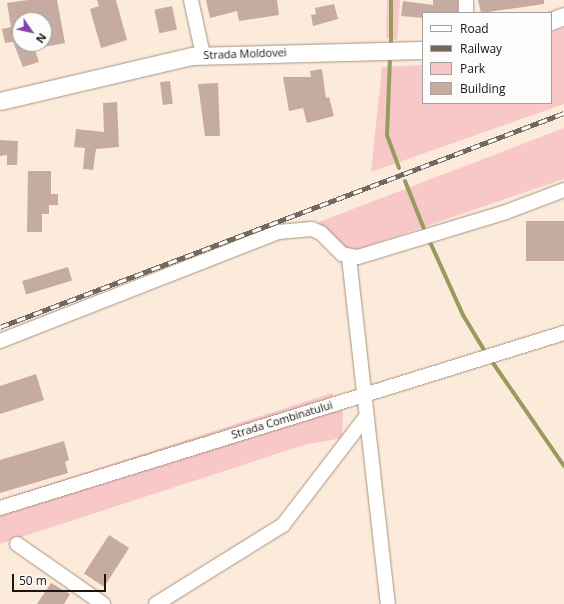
<!DOCTYPE html>
<html>
<head>
<meta charset="utf-8">
<style>
  body { margin:0 }
  #map { position:relative; width:564px; height:604px; overflow:hidden; background:#fcebdb; font-family:"Open Sans",sans-serif }
  div>[style] { position:absolute }
  .green>* { inset:0; background:#f8c8c8 }
  .stream>* { height:4px; margin:-2px; padding:0 2px; transform-origin:2px; border-radius:2px; background:#979b5b }
  .building>* { inset:0; background:#c6aba0; transform-origin:0 0 }
  .roads { filter:drop-shadow(0 0 1px #a79381) drop-shadow(0 0 1px #a79381) }
  .minor>* { height:14px; margin:-7px; padding:0 7px; transform-origin:7px; border-radius:7px; background:#fff }
  .major>* { height:17px; margin:-8.5px; padding:0 8.5px; transform-origin:8.5px; border-radius:8.5px; background:#fff }
  .rail>* { height:4.5px; margin-top:-2.25px; transform-origin:0; background:repeating-linear-gradient(90deg,#fcfcfc 0 9px,#73685e 0 18px); box-sizing:border-box; border-block:1px solid #73685e }
  span { translate:-50% -50%; white-space:nowrap; text-align:center; line-height:1.15; -webkit-text-stroke:4px #fcfcfc; paint-order:stroke }
  .street-label { font-size:11px; color:#1d150f }
  .legend { position:absolute; left:422px; top:12px; width:130px; height:92px; box-sizing:border-box; background:#fcfcfc; border:1px solid #a3a09d; margin:0; padding:5px 7px; list-style:none; font-size:12px; color:#1d150f }
  .legend li { display:flex; align-items:center; gap:8px; height:20px }
  .legend b { width:20px; border:1px solid #a3a09d }
  .north { position:absolute; left:12px; top:12px; width:40px; height:40px; box-sizing:border-box; background:#fcfcfc; border:1px solid #a3a09d; border-radius:50%; rotate:124deg; font-size:11px; font-weight:700; line-height:16px; text-align:center; color:#1d150f }
  .north::after { content:''; display:block; margin:auto; width:14px; height:18px; background:#8440b4; clip-path:polygon(50% 0,100% 100%,50% 72%,0 100%) }
  .scale { position:absolute; left:12px; top:574px; width:94px; height:18px; box-sizing:border-box; border:2px solid #1d150f; border-top:0; padding-left:5px; font-size:12px; line-height:14px; white-space:nowrap; color:#1d150f; -webkit-text-stroke:3px #fcfcfc; paint-order:stroke }
</style>
</head>
<body>
<div id="map">
  <div class="green">
    <div style="clip-path:polygon(387px 0,400px 0,397px 40px,386px 38px)"></div>
    <div style="clip-path:polygon(564px 28px,564px 104px,371px 172px,382px 67px,423px 65px,423px 103px,551px 103px,551px 32px)"></div>
    <div style="clip-path:polygon(564px 128px,564px 179px,335px 257px,319px 222px)"></div>
    <div style="clip-path:polygon(332px 393px,343px 413px,342px 438px,304px 445px,0 544px,0 500px)"></div>
  </div>
  <div class="stream">
    <div style="left:391px;top:46px;width:46px;rotate:-90deg"></div>
    <div style="left:390px;top:58px;width:77px;rotate:92.2deg"></div>
    <div style="left:387px;top:135px;width:35px;rotate:70deg"></div>
    <div style="left:405px;top:181px;width:52px;rotate:68.4deg"></div>
    <div style="left:430px;top:242px;width:80px;rotate:65.7deg"></div>
    <div style="left:463px;top:315px;width:41px;rotate:59deg"></div>
    <div style="left:493px;top:363px;width:125px;rotate:55.4deg"></div>
  </div>
  <div class="building">
    <div style="clip-path:polygon(28px 0,57px 0,65px 43px,44px 47px,44px 20px,20px 20px,20px 44px,33px 44px,39px 62px,23px 67px,13px 42px,5px 43px,2px 29px,11px 27px,7px 3px)"></div>
    <div style="clip-path:polygon(97px 0,116px 0,127px 40px,101px 48px,90px 9px,99px 6px)"></div>
    <div style="clip-path:polygon(206px 0,277px 0,279px 15px,239px 21px,237px 11px,210px 18px)"></div>
    <div style="clip-path:polygon(433px 0,458px 0,458px 13px,423px 13px,423px 18px,401px 16px,403px 1px,433px 5px)"></div>
    <div style="clip-path:polygon(478px 0,544px 0,544px 4px,481px 13px)"></div>
    <div style="clip-path:polygon(334px 4px,338px 19px,313px 26px,311px 15px,316px 14px,315px 8px)"></div>
    <div style="left:172px;top:6px;width:24px;height:18px;rotate:78deg"></div>
    <div style="clip-path:polygon(322px 69px,326px 98px,329px 97px,334px 116px,307px 123px,303px 108px,289px 111px,283px 77px,311px 77px,310px 71px)"></div>
    <div style="left:170px;top:81px;width:23px;height:10px;rotate:83deg"></div>
    <div style="clip-path:polygon(218px 83px,220px 136px,205px 136px,198px 84px)"></div>
    <div style="clip-path:polygon(117px 102px,119px 147px,96px 149px,93px 170px,83px 169px,85px 148px,74px 147px,76px 129px,104px 132px,103px 103px)"></div>
    <div style="clip-path:polygon(0 140px,18px 141px,17px 165px,7px 165px,7px 155px,0 156px)"></div>
    <div style="clip-path:polygon(28px 171px,51px 171px,51px 194px,58px 194px,58px 205px,49px 205px,49px 214px,42px 214px,42px 232px,27px 232px)"></div>
    <div style="left:526px;top:221px;width:38px;height:40px"></div>
    <div style="left:68px;top:267px;width:14px;height:48px;rotate:73deg"></div>
    <div style="clip-path:polygon(36px 374px,44px 400px,0 414px,0 386px)"></div>
    <div style="clip-path:polygon(64px 441px,69px 460px,65px 462px,68px 473px,0 493px,0 460px)"></div>
    <div style="left:109px;top:535px;width:24px;height:46px;rotate:33deg"></div>
    <div style="clip-path:polygon(51px 583px,70px 594px,64px 604px,37px 604px)"></div>
  </div>
  <div class="roads">
    <div class="minor">
      <div style="left:191px;top:0;width:56px;rotate:77.7deg"></div>
      <div style="left:466px;top:0;width:13px;rotate:90deg"></div>
      <div style="left:349px;top:258px;width:348px;rotate:83.6deg"></div>
      <div style="left:0;top:341px;width:299px;rotate:-21.4deg"></div>
      <div style="left:278px;top:232px;width:34px;rotate:-5deg"></div>
      <div style="left:312px;top:229px;width:10px;rotate:24deg"></div>
      <div style="left:321px;top:233px;width:30px;rotate:45deg"></div>
      <div style="left:342px;top:254px;width:16px;rotate:11deg"></div>
      <div style="left:358px;top:257px;width:155px;rotate:-16.9deg"></div>
      <div style="left:506px;top:212px;width:62px;rotate:-20.8deg"></div>
      <div style="left:0;top:508px;width:591px;rotate:-17.24deg"></div>
      <div style="left:17px;top:544px;width:105px;rotate:34.9deg"></div>
      <div style="left:156px;top:604px;width:150px;rotate:-31.9deg"></div>
      <div style="left:283px;top:525px;width:135px;rotate:-52.5deg"></div>
    </div>
    <div class="major">
      <div style="left:551px;top:21px;width:14px;rotate:-21deg"></div>
      <div style="left:0;top:101px;width:197px;rotate:-13.2deg"></div>
      <div style="left:192px;top:56px;width:231px;rotate:-1.5deg"></div>
    </div>
  </div>
  <div class="rail">
    <div style="left:0;top:327px;width:603px;rotate:-20.78deg"></div>
  </div>
  <div class="street-label">
    <span style="left:245px;top:54px;rotate:-2deg">Strada Moldovei</span>
    <span style="left:282px;top:420px;rotate:-17deg">Strada Combinatului</span>
  </div>
  <ul class="legend">
  <li><b style="height:5px;background:#fff"></b>Road</li>
  <li><b style="height:5px;background:#73685e"></b>Railway</li>
  <li><b style="height:11px;background:#f8c8c8"></b>Park</li>
  <li><b style="height:11px;background:#c6aba0"></b>Building</li>
  </ul>
  <div class="north">N</div>
  <div class="scale">50 m</div>
</div>
</body>
</html>
